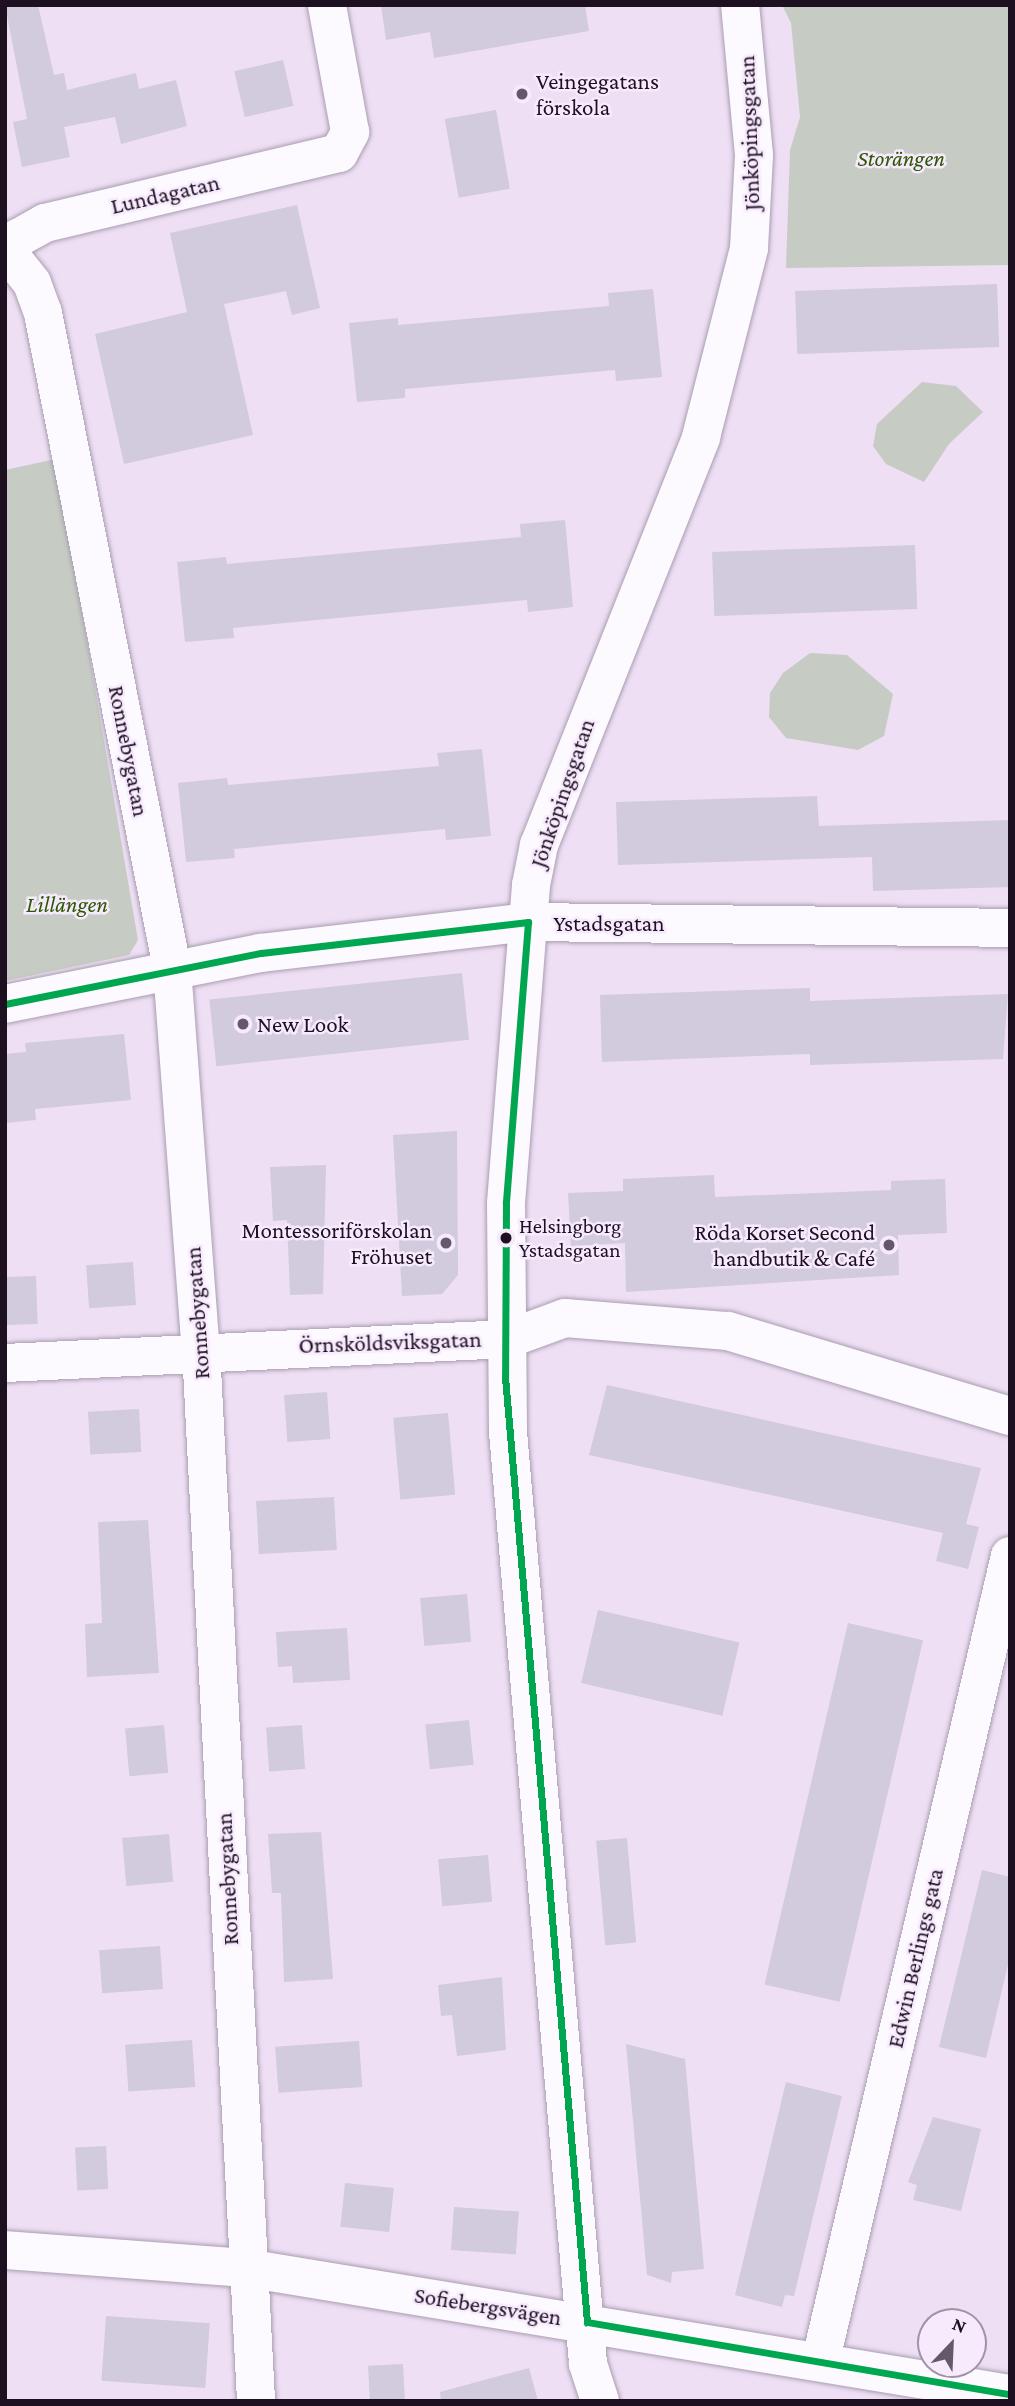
<!DOCTYPE html>
<html>
<head>
<meta charset="utf-8">
<style>
  body { margin:0 }
  #map { position:relative; width:1015px; height:2406px; overflow:hidden; background:#eedff5; font-family:"Crimson Pro",serif }
  div>[style] { position:absolute }
  .green>* { inset:0; background:#c6ccc3 }
  .building>* { inset:0; background:#d2cadd; transform-origin:0 0 }
  .roads { filter:drop-shadow(0 0 2px #aa9eb0) drop-shadow(0 0 2px #aa9eb0) }
  .minor>* { height:38px; margin:-19px; padding:0 19px; transform-origin:19px; border-radius:19px; background:#fcfafe }
  .bus-1>* { height:7px; margin:-3.5px; padding:0 3.5px; transform-origin:3.5px; border-radius:3.5px; background:#00a650 }
  .dots>* { width:19px; height:19px; translate:-50% -50%; box-sizing:border-box; border:4px solid #f7eafd; border-radius:50% }
  span { translate:-50% -50%; white-space:nowrap; text-align:center; line-height:1.15; -webkit-text-stroke:5px #f7eafd; paint-order:stroke }
  .bus-label { font-size:21px; color:#1c1021 }
  .left { translate:0 -50%; text-align:left }
  .poi-label { font-size:23px; color:#1c1021 }
  .right { translate:-100% -50%; text-align:right }
  .street-label { font-size:23px; color:#1c1021 }
  .park-label { font-size:23px; color:#2c5803; font-style:italic }
  .frame { position:absolute; inset:0; border:7px solid #1c1021; pointer-events:none }
  .north { position:absolute; left:917px; top:2308px; width:70px; height:70px; box-sizing:border-box; background:#f7eafd; border:2px solid #9f93a5; border-radius:50%; rotate:23deg; font-size:19px; font-weight:700; line-height:28px; text-align:center; color:#1c1021 }
  .north::after { content:''; display:block; margin:auto; width:24px; height:32px; background:#66586b; clip-path:polygon(50% 0,100% 100%,50% 72%,0 100%) }
</style>
</head>
<body>
<div id="map">
  <div class="green">
    <div style="clip-path:polygon(782px 5px,1010px 5px,1010px 265px,786px 268px,790px 150px,800px 117px,791px 23px)"></div>
    <div style="clip-path:polygon(922px 382px,956px 386px,983px 412px,949px 444px,924px 482px,886px 464px,873px 446px,877px 424px)"></div>
    <div style="clip-path:polygon(56px 459px,138px 940px,129px 955px,5px 981px,5px 470px)"></div>
    <div style="clip-path:polygon(810px 653px,847px 655px,893px 694px,884px 736px,858px 750px,786px 738px,769px 717px,770px 693px,783px 673px)"></div>
  </div>
  <div class="building">
    <div style="clip-path:polygon(5px 5px,38px 5px,54px 75px,64px 73px,67px 90px,136px 73px,139px 89px,176px 80px,187px 126px,121px 144px,115px 117px,64px 127px,70px 157px,22px 167px,13px 122px,27px 119px)"></div>
    <div style="clip-path:polygon(381px 5px,585px 5px,589px 31px,434px 58px,430px 32px,386px 40px)"></div>
    <div style="left:283px;top:60px;width:47px;height:50px;rotate:77deg"></div>
    <div style="left:496px;top:110px;width:80px;height:52px;rotate:80deg"></div>
    <div style="clip-path:polygon(297px 205px,320px 308px,292px 315px,286px 291px,224px 304px,253px 435px,124px 464px,95px 334px,187px 312px,170px 233px)"></div>
    <div style="left:997px;top:284px;width:63px;height:202px;rotate:88deg"></div>
    <div style="clip-path:polygon(653px 289px,662px 377px,616px 381px,615px 370px,405px 389px,405px 398px,357px 402px,349px 323px,398px 318px,398px 325px,609px 306px,608px 293px)"></div>
    <div style="clip-path:polygon(565px 520px,573px 607px,528px 612px,527px 600px,233px 628px,234px 638px,185px 642px,177px 562px,226px 557px,227px 564px,521px 537px,520px 524px)"></div>
    <div style="left:915px;top:545px;width:64px;height:203px;rotate:88deg"></div>
    <div style="clip-path:polygon(482px 749px,491px 836px,446px 840px,445px 829px,234px 849px,235px 858px,186px 862px,178px 783px,227px 778px,228px 785px,439px 766px,437px 753px)"></div>
    <div style="clip-path:polygon(817px 796px,819px 826px,1010px 820px,1010px 887px,873px 891px,872px 857px,618px 865px,616px 802px)"></div>
    <div style="left:462px;top:973px;width:67px;height:254px;rotate:84deg"></div>
    <div style="clip-path:polygon(810px 988px,810px 1001px,1008px 994px,1003px 1059px,810px 1065px,810px 1054px,602px 1062px,600px 995px)"></div>
    <div style="clip-path:polygon(124px 1034px,131px 1100px,35px 1109px,36px 1120px,5px 1123px,5px 1054px,26px 1052px,25px 1043px)"></div>
    <div style="clip-path:polygon(457px 1131px,458px 1275px,442px 1294px,402px 1296px,393px 1135px)"></div>
    <div style="clip-path:polygon(326px 1165px,323px 1294px,290px 1295px,287px 1220px,273px 1221px,270px 1167px)"></div>
    <div style="clip-path:polygon(714px 1175px,715px 1197px,891px 1190px,891px 1181px,945px 1179px,947px 1233px,898px 1235px,899px 1275px,626px 1292px,625px 1243px,571px 1246px,568px 1193px,623px 1191px,623px 1179px)"></div>
    <div style="left:133px;top:1262px;width:43px;height:47px;rotate:86deg"></div>
    <div style="left:36px;top:1276px;width:48px;height:31px;rotate:88deg"></div>
    <div style="clip-path:polygon(607px 1385px,981px 1468px,966px 1524px,979px 1527px,968px 1569px,936px 1561px,943px 1533px,589px 1455px)"></div>
    <div style="left:327px;top:1392px;width:47px;height:43px;rotate:86deg"></div>
    <div style="left:139px;top:1409px;width:43px;height:51px;rotate:87deg"></div>
    <div style="left:448px;top:1413px;width:82px;height:55px;rotate:85deg"></div>
    <div style="left:334px;top:1497px;width:53px;height:78px;rotate:87deg"></div>
    <div style="clip-path:polygon(148px 1520px,159px 1673px,87px 1677px,85px 1624px,102px 1623px,98px 1522px)"></div>
    <div style="left:467px;top:1594px;width:48px;height:47px;rotate:85deg"></div>
    <div style="left:598px;top:1610px;width:145px;height:75px;rotate:13deg"></div>
    <div style="left:848px;top:1623px;width:77px;height:371px;rotate:13deg"></div>
    <div style="clip-path:polygon(347px 1628px,350px 1680px,293px 1683px,292px 1666px,278px 1667px,276px 1632px)"></div>
    <div style="left:469px;top:1720px;width:45px;height:44px;rotate:84deg"></div>
    <div style="left:164px;top:1725px;width:48px;height:39px;rotate:85deg"></div>
    <div style="left:302px;top:1725px;width:44px;height:36px;rotate:86deg"></div>
    <div style="clip-path:polygon(321px 1832px,333px 1979px,284px 1982px,281px 1893px,272px 1893px,268px 1834px)"></div>
    <div style="left:169px;top:1834px;width:48px;height:47px;rotate:85deg"></div>
    <div style="left:627px;top:1838px;width:105px;height:31px;rotate:85deg"></div>
    <div style="left:488px;top:1855px;width:47px;height:50px;rotate:85deg"></div>
    <div style="clip-path:polygon(982px 1870px,1010px 1877px,1010px 1956px,986px 2058px,939px 2047px)"></div>
    <div style="left:160px;top:1946px;width:43px;height:61px;rotate:86deg"></div>
    <div style="clip-path:polygon(502px 1977px,506px 2050px,457px 2056px,452px 2015px,441px 2016px,438px 1985px)"></div>
    <div style="left:192px;top:2040px;width:47px;height:67px;rotate:86deg"></div>
    <div style="left:359px;top:2041px;width:46px;height:84px;rotate:86deg"></div>
    <div style="clip-path:polygon(626px 2044px,685px 2059px,704px 2269px,672px 2272px,671px 2283px,647px 2275px)"></div>
    <div style="clip-path:polygon(786px 2082px,842px 2096px,794px 2296px,785px 2295px,782px 2307px,735px 2295px)"></div>
    <div style="clip-path:polygon(933px 2117px,981px 2129px,961px 2211px,913px 2200px,917px 2185px,908px 2182px)"></div>
    <div style="left:106px;top:2146px;width:43px;height:31px;rotate:87deg"></div>
    <div style="left:345px;top:2183px;width:49px;height:44px;rotate:6deg"></div>
    <div style="left:454px;top:2207px;width:65px;height:43px;rotate:4deg"></div>
    <div style="left:106px;top:2316px;width:104px;height:65px;rotate:4deg"></div>
    <div style="left:403px;top:2364px;width:37px;height:35px;rotate:87deg"></div>
    <div style="clip-path:polygon(529px 2368px,538px 2401px,441px 2401px,440px 2392px)"></div>
  </div>
  <div class="roads">
    <div class="minor">
      <div style="left:5px;top:249px;width:43px;rotate:51.5deg"></div>
      <div style="left:32px;top:283px;width:32px;rotate:70deg"></div>
      <div style="left:43px;top:313px;width:668px;rotate:78.86deg"></div>
      <div style="left:172px;top:968px;width:383px;rotate:85.7deg"></div>
      <div style="left:201px;top:1350px;width:1052px;rotate:87deg"></div>
      <div style="left:5px;top:258px;width:24px;rotate:-57deg"></div>
      <div style="left:18px;top:238px;width:31px;rotate:-29deg"></div>
      <div style="left:45px;top:223px;width:302px;rotate:-13.4deg"></div>
      <div style="left:339px;top:153px;width:24px;rotate:-62deg"></div>
      <div style="left:350px;top:132px;width:129px;rotate:-100.3deg"></div>
      <div style="left:5px;top:1004px;width:261px;rotate:-11.3deg"></div>
      <div style="left:261px;top:953px;width:269px;rotate:-6.6deg"></div>
      <div style="left:528px;top:922px;width:482px;rotate:0.7deg"></div>
      <div style="left:5px;top:1363px;width:504px;rotate:-2.73deg"></div>
      <div style="left:508px;top:1339px;width:61px;rotate:-20.2deg"></div>
      <div style="left:565px;top:1318px;width:164px;rotate:4.6deg"></div>
      <div style="left:728px;top:1331px;width:295px;rotate:16.8deg"></div>
      <div style="left:5px;top:2250px;width:242px;rotate:4.3deg"></div>
      <div style="left:246px;top:2268px;width:774px;rotate:9.37deg"></div>
      <div style="left:821px;top:2359px;width:825px;rotate:-76.76deg"></div>
      <div style="left:600px;top:2401px;width:40px;rotate:-108deg"></div>
      <div style="left:588px;top:2363px;width:935px;rotate:-94.91deg"></div>
      <div style="left:508px;top:1431px;width:228px;rotate:-90.5deg"></div>
      <div style="left:506px;top:1203px;width:319px;rotate:-85.5deg"></div>
      <div style="left:531px;top:885px;width:41px;rotate:-78.7deg"></div>
      <div style="left:539px;top:845px;width:439px;rotate:-68.3deg"></div>
      <div style="left:701px;top:437px;width:195px;rotate:-75.7deg"></div>
      <div style="left:749px;top:248px;width:93px;rotate:-86.9deg"></div>
      <div style="left:754px;top:155px;width:151px;rotate:-95.3deg"></div>
    </div>
  </div>
  <div class="bus-1">
    <div style="left:528px;top:922px;width:282px;rotate:94.5deg"></div>
    <div style="left:506px;top:1203px;width:174px;rotate:90.3deg"></div>
    <div style="left:505px;top:1377px;width:949px;rotate:85.04deg"></div>
    <div style="left:5px;top:1004px;width:261px;rotate:-11.3deg"></div>
    <div style="left:261px;top:953px;width:269px;rotate:-6.6deg"></div>
    <div style="left:587px;top:2322px;width:429px;rotate:9.7deg"></div>
  </div>
  <div class="dots">
    <div style="left:522px;top:94px;background:#66586b"></div>
    <div style="left:243px;top:1024px;background:#66586b"></div>
    <div style="left:506px;top:1238px;background:#1c1021"></div>
    <div style="left:446px;top:1243px;background:#66586b"></div>
    <div style="left:889px;top:1245px;background:#66586b"></div>
  </div>
  <div class="bus-label">
    <span class="left" style="left:519px;top:1238px">Helsingborg<br>Ystadsgatan</span>
  </div>
  <div class="poi-label">
    <span class="left" style="left:536px;top:94px">Veingegatans<br>förskola</span>
    <span class="left" style="left:257px;top:1024px">New Look</span>
    <span class="right" style="left:432px;top:1243px">Montessoriförskolan<br>Fröhuset</span>
    <span class="right" style="left:875px;top:1245px">Röda Korset Second<br>handbutik &amp; Café</span>
  </div>
  <div class="street-label">
    <span style="left:749px;top:133px;rotate:-92deg">Jönköpingsgatan</span>
    <span style="left:165px;top:194px;rotate:-13deg">Lundagatan</span>
    <span style="left:129px;top:751px;rotate:79deg">Ronnebygatan</span>
    <span style="left:562px;top:793px;rotate:-71deg">Jönköpingsgatan</span>
    <span style="left:609px;top:923px">Ystadsgatan</span>
    <span style="left:197px;top:1313px;rotate:-94deg">Ronnebygatan</span>
    <span style="left:390px;top:1342px;rotate:-2deg">Örnsköldsviksgatan</span>
    <span style="left:227px;top:1879px;rotate:-93deg">Ronnebygatan</span>
    <span style="left:915px;top:1958px;rotate:-77deg">Edwin Berlings gata</span>
    <span style="left:488px;top:2306px;rotate:9deg">Sofiebergsvägen</span>
  </div>
  <div class="park-label">
    <span style="left:901px;top:158px">Storängen</span>
    <span style="left:67px;top:904px">Lillängen</span>
  </div>
  <div class="frame"></div>
  <div class="north">N</div>
</div>
</body>
</html>
